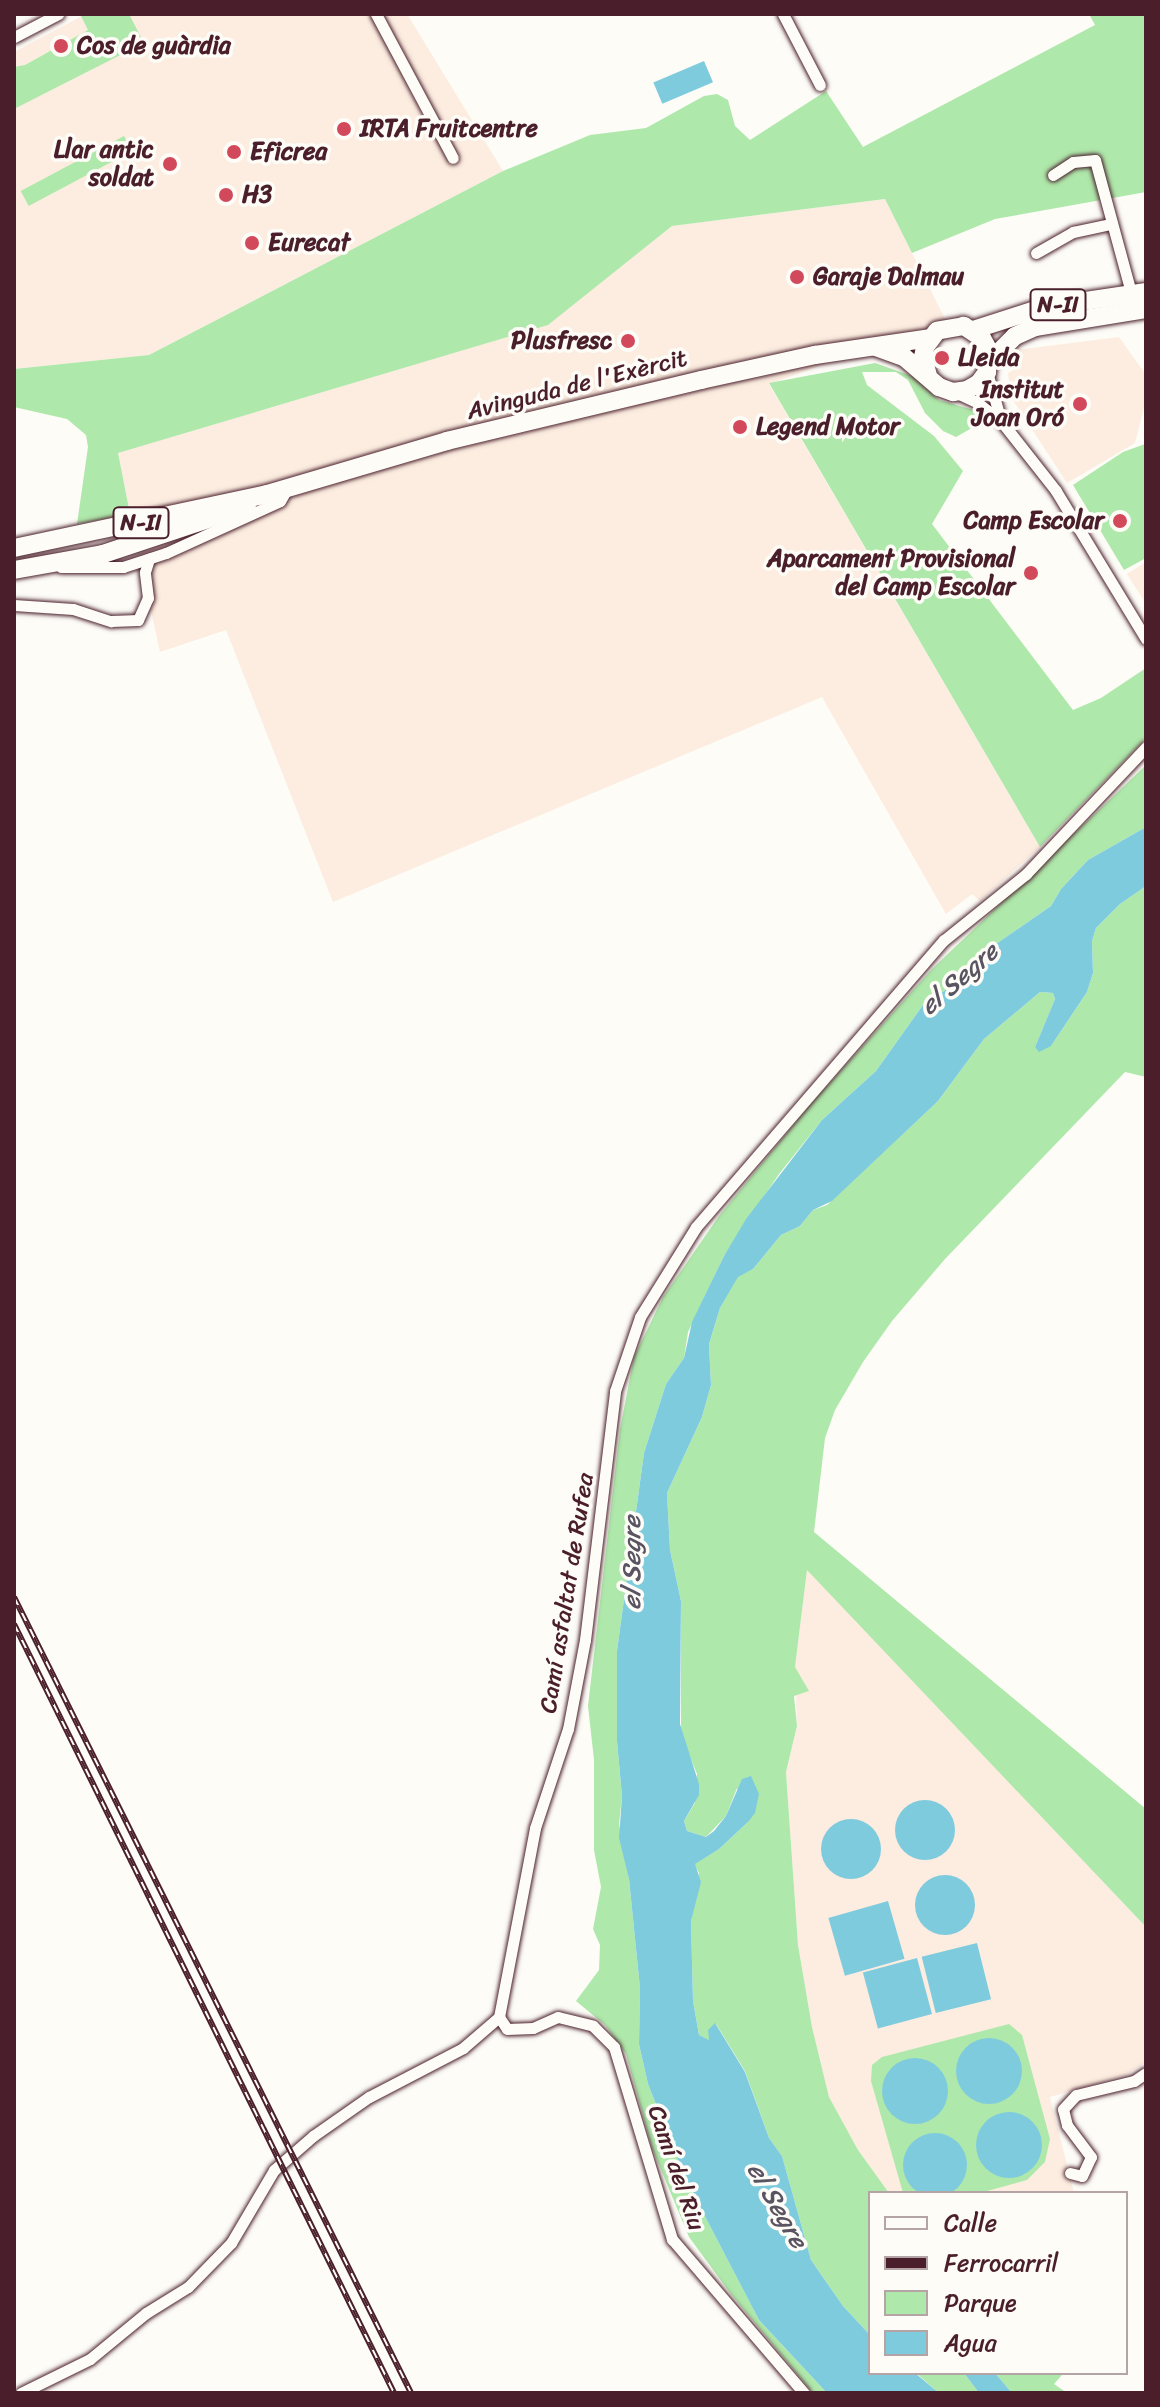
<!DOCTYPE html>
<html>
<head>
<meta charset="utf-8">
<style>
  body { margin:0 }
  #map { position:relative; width:1160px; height:2407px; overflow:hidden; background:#fdfcf7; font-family:Sriracha,sans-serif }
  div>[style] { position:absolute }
  .built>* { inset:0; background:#fcede0 }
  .green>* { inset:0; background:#afe8ab; transform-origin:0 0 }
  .water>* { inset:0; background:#7fcbde; transform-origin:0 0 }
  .round { border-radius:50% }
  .roads { filter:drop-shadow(0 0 2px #4a1f2b) drop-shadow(0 0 2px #4a1f2b) }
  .street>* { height:11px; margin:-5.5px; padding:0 5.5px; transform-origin:5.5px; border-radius:5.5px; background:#fdfcf7 }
  .primary>* { height:18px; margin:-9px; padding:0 9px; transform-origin:9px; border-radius:9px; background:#fdfcf7 }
  .rail>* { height:6px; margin-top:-3px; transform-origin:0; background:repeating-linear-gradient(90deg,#fdfcf7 0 9px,#4a1f2b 0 18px); box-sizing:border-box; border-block:2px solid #4a1f2b }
  .dots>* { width:22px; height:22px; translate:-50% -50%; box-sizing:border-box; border:4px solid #fdfcf7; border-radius:50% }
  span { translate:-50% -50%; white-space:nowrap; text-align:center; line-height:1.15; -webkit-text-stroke:7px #fdfcf7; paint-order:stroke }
  .shield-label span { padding:2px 6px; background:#fdfcf7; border:2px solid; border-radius:6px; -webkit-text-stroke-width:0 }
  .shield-label { font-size:22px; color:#4a1f2b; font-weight:700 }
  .poi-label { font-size:24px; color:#4a1f2b; font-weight:700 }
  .left { translate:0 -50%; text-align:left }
  .right { translate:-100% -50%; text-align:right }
  .street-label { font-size:24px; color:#4a1f2b }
  .water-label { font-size:26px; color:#5a5361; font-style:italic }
  .frame { position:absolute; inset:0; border:16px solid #4a1f2b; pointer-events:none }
  .legend { position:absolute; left:868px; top:2191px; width:260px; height:184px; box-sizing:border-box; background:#fdfcf7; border:2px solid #b5a4a5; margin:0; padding:10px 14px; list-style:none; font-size:24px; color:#4a1f2b }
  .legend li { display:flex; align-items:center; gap:16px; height:40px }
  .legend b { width:40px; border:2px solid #b5a4a5 }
</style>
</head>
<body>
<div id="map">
  <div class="built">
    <div style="clip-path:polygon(86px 14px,407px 14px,503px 171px,149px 355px,14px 369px,14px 52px)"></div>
    <div style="clip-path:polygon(885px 199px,946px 321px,769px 384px,1040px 847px,980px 901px,972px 894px,946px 914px,822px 697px,333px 902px,226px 630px,160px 652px,117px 453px,547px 325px,672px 226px)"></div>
    <div style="clip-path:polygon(1119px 337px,1146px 375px,1146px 399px,1135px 443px,1067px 483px,1011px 397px,1008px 373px,1017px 368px,1007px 351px)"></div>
    <div style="clip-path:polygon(1146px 562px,1146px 604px,1127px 574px)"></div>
    <div style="clip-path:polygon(807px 1569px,1146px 1927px,1146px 2062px,1126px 2075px,1050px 2097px,1074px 2193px,889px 2193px,858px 2150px,829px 2097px,812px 2027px,798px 1945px,786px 1772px,797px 1726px,795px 1667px)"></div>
  </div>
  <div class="green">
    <div style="clip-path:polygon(80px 14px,129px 14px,144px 43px,14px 109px,14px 67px,25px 65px,88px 30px)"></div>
    <div style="clip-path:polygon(1089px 14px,1146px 14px,1146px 192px,995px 219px,912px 253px,885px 199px,672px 226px,548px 325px,118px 453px,130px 514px,77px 524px,88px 447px,86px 435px,67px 419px,14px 407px,14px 369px,149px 355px,503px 171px,590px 135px,646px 128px,704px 96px,717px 94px,728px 100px,735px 126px,750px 140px,826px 91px,863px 147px,1095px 25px)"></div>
    <div style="left:124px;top:136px;width:17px;height:117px;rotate:62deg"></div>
    <div style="clip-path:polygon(875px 363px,912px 376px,939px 400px,974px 410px,979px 417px,970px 429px,956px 437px,943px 431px,925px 413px,908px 380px,896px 372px,862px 372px,867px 385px,934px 436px,963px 471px,932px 524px,1073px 710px,1101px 698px,1146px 668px,1146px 738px,1040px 847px,769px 383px)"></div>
    <div style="clip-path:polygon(1146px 438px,1146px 558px,1124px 570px,1073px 485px,1123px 452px,1145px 444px)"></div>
    <div style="clip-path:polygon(1146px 765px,1146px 827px,1088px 860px,1061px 889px,1051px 906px,996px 944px,953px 985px,923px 1005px,876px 1071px,822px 1120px,779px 1174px,724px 1256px,688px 1332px,684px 1358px,666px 1384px,644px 1453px,617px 1651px,617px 1741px,622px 1796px,619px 1824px,629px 1879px,640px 1988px,639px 2044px,648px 2084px,686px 2180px,759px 2320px,827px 2393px,813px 2393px,730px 2293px,689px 2237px,652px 2148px,626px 2054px,605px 2025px,576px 2001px,599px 1970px,600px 1945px,593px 1929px,601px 1887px,594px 1850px,594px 1760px,588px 1706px,620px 1429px,634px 1357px,663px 1297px,719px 1216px,809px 1106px,931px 970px)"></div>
    <div style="clip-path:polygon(1146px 886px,1146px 1077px,1125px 1072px,945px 1259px,892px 1321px,863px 1362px,835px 1410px,825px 1438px,814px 1532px,1146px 1809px,1146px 1927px,807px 1570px,795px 1667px,809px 1691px,794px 1696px,797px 1726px,786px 1772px,798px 1945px,812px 2027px,829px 2097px,858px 2150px,889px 2193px,870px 2193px,870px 2335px,843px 2306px,811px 2260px,782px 2156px,769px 2138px,745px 2071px,716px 2024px,710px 2041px,699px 2035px,693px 2001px,691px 1921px,699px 1873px,694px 1864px,719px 1849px,748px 1822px,737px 1788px,726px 1816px,706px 1837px,687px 1831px,684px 1821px,695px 1803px,697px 1774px,681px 1734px,681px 1601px,670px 1550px,667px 1493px,702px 1417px,711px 1385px,709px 1344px,720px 1308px,738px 1276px,753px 1269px,781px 1235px,800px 1226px,813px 1210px,827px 1205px,938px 1101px,984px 1039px,1040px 992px,1053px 993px,1055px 999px,1035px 1047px,1051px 1046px,1087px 992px,1093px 973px,1092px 941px,1096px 928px,1120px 904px)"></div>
    <div style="clip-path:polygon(1009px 2024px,1022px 2035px,1050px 2139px,1045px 2162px,1027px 2180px,980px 2193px,903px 2193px,871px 2081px,872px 2065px,882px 2057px)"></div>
    <div style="clip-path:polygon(916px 2373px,964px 2373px,979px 2393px,939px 2393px)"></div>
    <div style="clip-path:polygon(995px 2373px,1062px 2375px,1054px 2384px,1067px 2393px,1012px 2393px)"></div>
  </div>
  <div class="water">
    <div style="left:704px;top:61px;width:23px;height:55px;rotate:67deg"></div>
    <div style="clip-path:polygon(1146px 827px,1146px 886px,1120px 904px,1096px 928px,1092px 941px,1093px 973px,1087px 992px,1051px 1046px,1039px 1052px,1035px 1047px,1055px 999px,1053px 993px,1040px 992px,984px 1039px,938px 1101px,832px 1201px,813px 1210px,800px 1226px,781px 1235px,753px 1269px,738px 1277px,720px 1308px,709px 1344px,711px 1385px,702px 1417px,667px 1493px,670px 1550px,681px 1601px,680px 1724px,699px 1784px,699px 1795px,684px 1821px,687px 1831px,706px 1837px,714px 1831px,726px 1816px,742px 1779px,751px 1776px,759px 1794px,755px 1813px,748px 1822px,719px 1849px,695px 1864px,701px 1882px,691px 1921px,693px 2001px,699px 2035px,709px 2040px,708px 2030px,715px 2023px,745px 2072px,769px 2138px,782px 2156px,811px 2260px,843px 2306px,870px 2335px,870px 2373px,915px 2373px,939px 2393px,827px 2393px,759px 2320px,686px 2180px,648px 2084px,639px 2044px,640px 1988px,629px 1879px,619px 1838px,622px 1796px,617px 1741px,617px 1651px,644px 1453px,666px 1384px,684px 1358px,692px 1322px,724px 1256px,746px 1219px,822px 1120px,876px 1071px,923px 1005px,953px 985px,996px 944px,1051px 906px,1061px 889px,1088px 860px)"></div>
    <div class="round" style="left:895px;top:1800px;width:60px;height:60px"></div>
    <div class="round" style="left:821px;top:1819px;width:60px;height:60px"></div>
    <div class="round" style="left:915px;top:1875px;width:60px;height:60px"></div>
    <div style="left:888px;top:1901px;width:60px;height:62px;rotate:74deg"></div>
    <div style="left:977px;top:1943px;width:58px;height:57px;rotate:76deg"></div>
    <div style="left:917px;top:1958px;width:58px;height:56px;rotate:75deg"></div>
    <div class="round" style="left:956px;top:2038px;width:66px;height:66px"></div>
    <div class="round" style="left:882px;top:2058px;width:66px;height:66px"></div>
    <div class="round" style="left:976px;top:2112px;width:66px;height:66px"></div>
    <div class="round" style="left:903px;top:2133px;width:64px;height:64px"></div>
    <div style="clip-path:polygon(964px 2373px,995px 2373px,1012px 2393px,979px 2393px)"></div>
  </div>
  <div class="roads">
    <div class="street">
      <div style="left:376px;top:14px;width:163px;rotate:61.9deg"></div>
      <div style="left:783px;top:14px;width:80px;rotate:62.5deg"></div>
      <div style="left:14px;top:37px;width:50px;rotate:-27.6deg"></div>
      <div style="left:1053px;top:175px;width:24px;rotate:-33deg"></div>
      <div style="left:1073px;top:162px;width:22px;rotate:-5deg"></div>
      <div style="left:1095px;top:160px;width:141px;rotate:74.8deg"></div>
      <div style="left:1036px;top:253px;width:43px;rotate:-29.6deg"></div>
      <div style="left:1073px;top:232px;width:40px;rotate:-12deg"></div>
      <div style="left:987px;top:372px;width:51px;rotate:74.1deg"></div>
      <div style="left:957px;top:393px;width:23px;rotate:25deg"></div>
      <div style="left:978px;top:403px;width:29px;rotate:38deg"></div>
      <div style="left:1001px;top:421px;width:89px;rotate:51.8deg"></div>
      <div style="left:1056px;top:491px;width:173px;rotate:58.7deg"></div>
      <div style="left:61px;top:567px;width:62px"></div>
      <div style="left:123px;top:567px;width:45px;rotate:-18deg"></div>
      <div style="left:166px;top:553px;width:125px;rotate:-24.5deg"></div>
      <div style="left:280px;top:501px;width:14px;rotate:-60deg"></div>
      <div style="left:14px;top:605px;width:59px;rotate:3.9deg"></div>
      <div style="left:73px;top:609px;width:40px;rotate:18deg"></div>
      <div style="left:111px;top:621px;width:27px;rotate:-2deg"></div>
      <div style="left:138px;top:620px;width:24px;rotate:-66deg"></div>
      <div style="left:148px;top:598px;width:26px;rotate:-97deg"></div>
      <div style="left:145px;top:572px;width:14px;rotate:-73deg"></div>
      <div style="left:499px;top:2017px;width:14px;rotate:56deg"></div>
      <div style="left:507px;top:2029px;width:26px;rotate:-2deg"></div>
      <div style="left:533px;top:2028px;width:27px;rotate:-24deg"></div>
      <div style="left:558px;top:2017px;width:36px;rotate:14deg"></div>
      <div style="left:593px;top:2026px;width:30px;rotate:45deg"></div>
      <div style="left:614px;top:2047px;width:201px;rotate:73.2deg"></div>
      <div style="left:672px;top:2239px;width:203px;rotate:49.4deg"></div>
      <div style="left:1070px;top:2173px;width:12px;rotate:14deg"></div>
      <div style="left:1082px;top:2176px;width:21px;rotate:-65deg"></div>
      <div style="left:1091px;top:2157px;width:40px;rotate:-127deg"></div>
      <div style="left:1067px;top:2125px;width:16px;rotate:-104deg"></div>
      <div style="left:1063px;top:2109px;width:19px;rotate:-47deg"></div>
      <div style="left:1076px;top:2095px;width:60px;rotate:-13.6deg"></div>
      <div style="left:1134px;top:2081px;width:14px;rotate:-34deg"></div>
      <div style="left:21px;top:2393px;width:77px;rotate:-26.2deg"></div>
      <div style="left:90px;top:2359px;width:72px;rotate:-39.4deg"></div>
      <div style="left:146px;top:2313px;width:49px;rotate:-31.8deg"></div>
      <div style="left:188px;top:2287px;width:62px;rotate:-45.7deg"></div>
      <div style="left:231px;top:2243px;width:85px;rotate:-59.5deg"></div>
      <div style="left:274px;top:2170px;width:52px;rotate:-41.1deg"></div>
      <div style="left:313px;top:2136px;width:68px;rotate:-34.9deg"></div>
      <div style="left:369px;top:2097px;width:106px;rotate:-27.5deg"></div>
      <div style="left:463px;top:2048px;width:48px;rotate:-40.7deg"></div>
      <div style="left:499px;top:2017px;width:192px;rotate:-79.2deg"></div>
      <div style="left:535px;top:1828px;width:104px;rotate:-71.6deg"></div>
      <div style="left:568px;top:1729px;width:91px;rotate:-79.2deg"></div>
      <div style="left:585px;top:1640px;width:251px;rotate:-83.1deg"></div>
      <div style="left:615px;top:1391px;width:78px;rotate:-71.3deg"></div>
      <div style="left:640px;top:1317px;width:106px;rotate:-58.1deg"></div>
      <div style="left:696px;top:1227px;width:379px;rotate:-49.2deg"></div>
      <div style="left:944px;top:940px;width:105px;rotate:-38.8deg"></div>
      <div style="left:1026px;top:874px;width:175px;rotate:-46.6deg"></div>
    </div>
    <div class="primary">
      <div style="left:973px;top:330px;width:75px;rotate:-17.9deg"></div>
      <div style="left:1044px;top:307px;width:103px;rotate:-8.4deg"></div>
      <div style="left:876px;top:347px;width:30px;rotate:20deg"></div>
      <div style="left:904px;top:357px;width:46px;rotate:40.6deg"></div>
      <div style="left:939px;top:387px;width:15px;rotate:20deg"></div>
      <div style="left:953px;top:392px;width:14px;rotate:-8deg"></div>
      <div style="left:967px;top:390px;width:14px;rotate:-30deg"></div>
      <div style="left:979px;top:383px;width:14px;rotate:-54deg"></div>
      <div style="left:987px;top:372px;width:23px;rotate:-88deg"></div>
      <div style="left:988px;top:349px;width:13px;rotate:-119deg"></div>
      <div style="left:982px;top:338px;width:22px;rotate:-146deg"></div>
      <div style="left:964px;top:326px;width:27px;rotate:170deg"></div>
      <div style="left:937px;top:331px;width:20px;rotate:127deg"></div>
      <div style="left:925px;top:347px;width:10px;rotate:101deg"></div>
      <div style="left:923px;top:357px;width:20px;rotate:75deg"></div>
      <div style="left:990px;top:361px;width:35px;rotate:-45deg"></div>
      <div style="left:1015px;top:336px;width:22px;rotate:-24deg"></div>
      <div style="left:1035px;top:327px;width:112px;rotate:-9.2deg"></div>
      <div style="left:14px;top:548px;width:259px;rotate:-12deg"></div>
      <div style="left:267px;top:494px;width:188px;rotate:-16.4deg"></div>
      <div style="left:447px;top:441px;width:261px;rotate:-13.5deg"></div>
      <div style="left:701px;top:380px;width:117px;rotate:-12.4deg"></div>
      <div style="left:815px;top:355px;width:116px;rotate:-8.4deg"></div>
      <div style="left:14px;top:570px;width:90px;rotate:-10.2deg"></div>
      <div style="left:103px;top:554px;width:152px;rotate:-18.4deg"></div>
    </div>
  </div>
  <div class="rail">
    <div style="left:14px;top:1597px;width:890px;rotate:63.49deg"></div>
    <div style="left:14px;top:1624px;width:858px;rotate:63.7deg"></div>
  </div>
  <div class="dots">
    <div style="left:61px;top:46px;background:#d1495b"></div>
    <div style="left:344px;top:129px;background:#d1495b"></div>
    <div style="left:234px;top:152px;background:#d1495b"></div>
    <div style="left:170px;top:164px;background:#d1495b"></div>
    <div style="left:226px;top:195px;background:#d1495b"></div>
    <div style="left:252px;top:243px;background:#d1495b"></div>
    <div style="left:797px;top:277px;background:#d1495b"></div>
    <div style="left:628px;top:341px;background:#d1495b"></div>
    <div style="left:942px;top:358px;background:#d1495b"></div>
    <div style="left:1080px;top:404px;background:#d1495b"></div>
    <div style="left:740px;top:427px;background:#d1495b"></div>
    <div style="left:1120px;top:521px;background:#d1495b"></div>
    <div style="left:1031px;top:573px;background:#d1495b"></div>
  </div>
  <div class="shield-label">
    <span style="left:1058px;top:305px">N-II</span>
    <span style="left:141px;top:523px">N-II</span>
  </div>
  <div class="poi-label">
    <span class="left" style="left:77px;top:46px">Cos de guàrdia</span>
    <span class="left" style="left:360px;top:129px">IRTA Fruitcentre</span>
    <span class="right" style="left:154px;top:164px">Llar antic<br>soldat</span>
    <span class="left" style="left:250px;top:152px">Eficrea</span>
    <span class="left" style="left:242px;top:195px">H3</span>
    <span class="left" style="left:268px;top:243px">Eurecat</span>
    <span class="left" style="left:813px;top:277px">Garaje Dalmau</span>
    <span class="right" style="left:612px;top:341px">Plusfresc</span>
    <span class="left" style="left:958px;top:358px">Lleida</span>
    <span class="right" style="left:1064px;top:404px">Institut<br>Joan Oró</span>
    <span class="left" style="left:756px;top:427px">Legend Motor</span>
    <span class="right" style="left:1104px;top:521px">Camp Escolar</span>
    <span class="right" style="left:1015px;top:573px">Aparcament Provisional<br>del Camp Escolar</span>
  </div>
  <div class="street-label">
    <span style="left:577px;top:385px;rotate:-14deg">Avinguda de l'Exèrcit</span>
    <span style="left:567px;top:1593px;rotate:-81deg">Camí asfaltat de Rufea</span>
    <span style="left:676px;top:2168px;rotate:71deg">Camí del Riu</span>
  </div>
  <div class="water-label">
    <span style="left:959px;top:979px;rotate:-41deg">el Segre</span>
    <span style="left:632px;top:1563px;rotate:-90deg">el Segre</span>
    <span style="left:777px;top:2205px;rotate:60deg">el Segre</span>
  </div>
  <div class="frame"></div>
  <ul class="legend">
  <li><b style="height:10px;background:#fdfcf7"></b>Calle</li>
  <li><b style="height:10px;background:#4a1f2b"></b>Ferrocarril</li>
  <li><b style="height:22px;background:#afe8ab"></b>Parque</li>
  <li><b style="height:22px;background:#7fcbde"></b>Agua</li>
  </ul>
</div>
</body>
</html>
